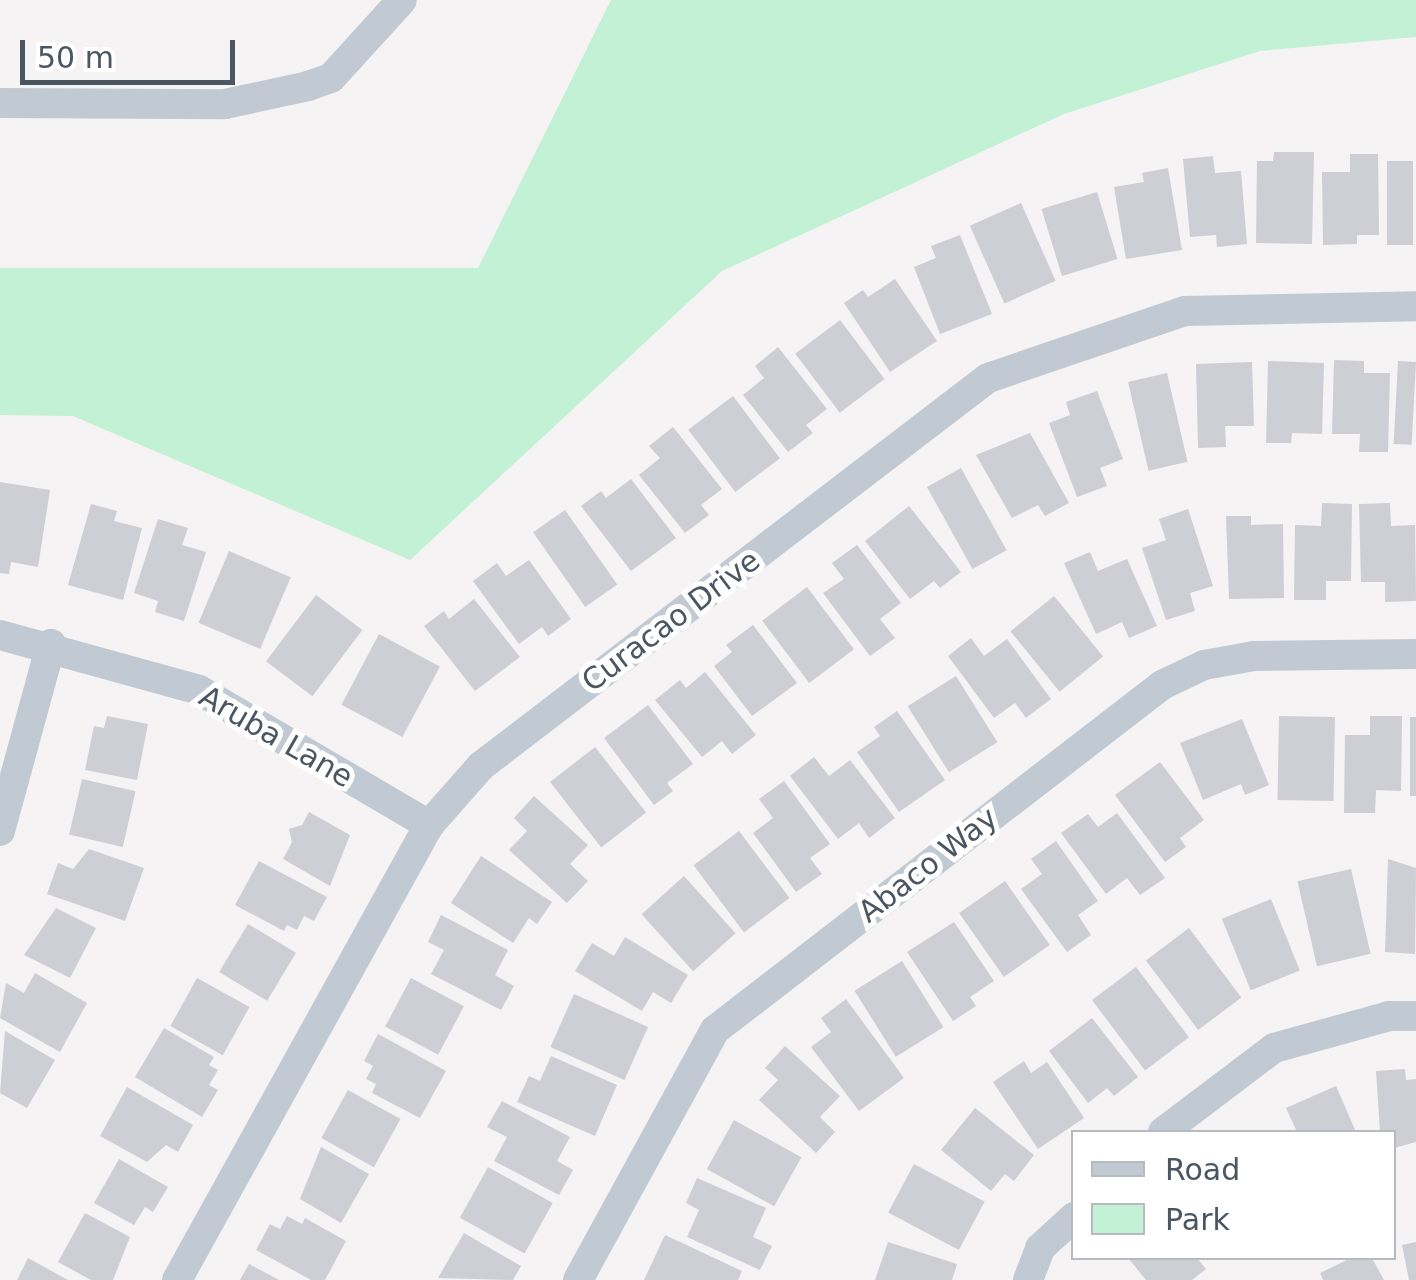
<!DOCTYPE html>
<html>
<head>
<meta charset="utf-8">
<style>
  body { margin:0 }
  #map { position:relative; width:1416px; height:1280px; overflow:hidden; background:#f5f3f3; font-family:"DejaVu Sans",sans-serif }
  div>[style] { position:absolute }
  .green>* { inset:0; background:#c3f1d5 }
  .building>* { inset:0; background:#cdcfd5; transform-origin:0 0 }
  .minor>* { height:30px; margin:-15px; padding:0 15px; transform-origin:15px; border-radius:15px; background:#c1cad2 }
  span { translate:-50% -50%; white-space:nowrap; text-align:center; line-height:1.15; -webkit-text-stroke:10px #fff; paint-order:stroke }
  .street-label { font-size:30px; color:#4a5661 }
  .legend { position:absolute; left:1071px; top:1130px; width:325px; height:130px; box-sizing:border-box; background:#fff; border:2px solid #b7bbc0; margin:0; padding:12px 18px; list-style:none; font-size:30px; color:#4a5661 }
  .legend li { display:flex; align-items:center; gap:20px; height:50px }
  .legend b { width:50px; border:2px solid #b7bbc0 }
  .scale { position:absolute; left:20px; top:40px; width:215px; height:45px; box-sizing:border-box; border:5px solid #4a5661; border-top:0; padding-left:12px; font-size:30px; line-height:35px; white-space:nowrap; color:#4a5661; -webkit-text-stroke:8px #fff; paint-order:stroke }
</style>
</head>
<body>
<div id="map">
  <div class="green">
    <div style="clip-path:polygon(611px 0,1416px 0,1416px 37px,1260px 51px,1064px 114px,722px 271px,410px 560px,73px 416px,0 415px,0 268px,478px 268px)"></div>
  </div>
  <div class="building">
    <div style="clip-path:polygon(1274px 152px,1314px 152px,1312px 244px,1256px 243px,1257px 161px,1273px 161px)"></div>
    <div style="clip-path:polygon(1350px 154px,1378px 154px,1379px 235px,1357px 235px,1357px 244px,1323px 245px,1322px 172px,1350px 172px)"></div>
    <div style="clip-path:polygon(1213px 156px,1215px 173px,1241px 171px,1247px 244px,1217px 247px,1216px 235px,1190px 237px,1183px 159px)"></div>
    <div style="left:1387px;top:161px;width:26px;height:84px"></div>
    <div style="clip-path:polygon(1168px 168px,1182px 250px,1126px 259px,1114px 187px,1144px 182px,1142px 173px)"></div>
    <div style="left:1097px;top:192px;width:70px;height:58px;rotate:73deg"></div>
    <div style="left:1021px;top:203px;width:85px;height:56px;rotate:66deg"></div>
    <div style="clip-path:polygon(960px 235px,992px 314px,940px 334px,914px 267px,936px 258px,931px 246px)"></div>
    <div style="clip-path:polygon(895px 279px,937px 341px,890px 372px,844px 303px,863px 290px,868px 297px)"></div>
    <div style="left:840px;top:320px;width:74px;height:56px;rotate:53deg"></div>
    <div style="clip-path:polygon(778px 347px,827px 409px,806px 425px,813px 433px,788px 452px,743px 395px,764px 378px,755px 366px)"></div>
    <div style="clip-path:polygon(1334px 360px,1364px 361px,1364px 373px,1390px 373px,1388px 452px,1359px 452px,1360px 434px,1332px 434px)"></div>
    <div style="clip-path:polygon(1268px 361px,1324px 363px,1322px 434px,1292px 433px,1291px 443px,1266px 443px)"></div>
    <div style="left:1398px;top:361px;width:18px;height:83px;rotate:3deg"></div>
    <div style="clip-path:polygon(1252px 362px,1254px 426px,1225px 426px,1226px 447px,1198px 448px,1196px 364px)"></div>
    <div style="left:1167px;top:373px;width:91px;height:40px;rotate:77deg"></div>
    <div style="clip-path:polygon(1097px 391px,1123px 459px,1100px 468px,1107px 486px,1077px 497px,1049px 423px,1070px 415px,1066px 402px)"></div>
    <div style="left:733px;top:396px;width:78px;height:56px;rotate:53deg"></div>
    <div style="clip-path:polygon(673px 427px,722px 489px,701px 505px,709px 515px,685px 533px,639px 475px,660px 458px,649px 446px)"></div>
    <div style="clip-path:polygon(1030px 433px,1069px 503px,1045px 516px,1038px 505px,1012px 518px,976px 455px)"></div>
    <div style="left:961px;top:468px;width:94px;height:39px;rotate:61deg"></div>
    <div style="clip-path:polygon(631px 479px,676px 538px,631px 571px,581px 506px,601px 491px,606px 498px)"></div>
    <div style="clip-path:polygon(0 482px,50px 490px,38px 567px,11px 562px,9px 574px,0 573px)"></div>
    <div style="clip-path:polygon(1322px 503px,1352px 504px,1351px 581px,1326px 581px,1326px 600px,1294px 600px,1295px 525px,1321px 526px)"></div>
    <div style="clip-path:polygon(1390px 503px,1391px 526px,1415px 525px,1416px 601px,1385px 602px,1385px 582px,1361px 582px,1359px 504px)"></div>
    <div style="clip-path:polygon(91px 504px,117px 511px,114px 521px,142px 528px,123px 600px,68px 585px)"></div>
    <div style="clip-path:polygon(909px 506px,961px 572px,940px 588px,934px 581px,910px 599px,865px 541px)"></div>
    <div style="clip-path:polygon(1188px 509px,1213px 586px,1190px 593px,1195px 611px,1166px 620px,1142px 548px,1166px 540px,1159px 519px)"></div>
    <div style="left:565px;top:510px;width:91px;height:39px;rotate:55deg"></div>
    <div style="clip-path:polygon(1226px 516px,1251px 516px,1251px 525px,1283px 524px,1284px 598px,1229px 599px)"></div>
    <div style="clip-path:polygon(158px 519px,188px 528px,182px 545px,206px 552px,184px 621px,155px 612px,158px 601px,134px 593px)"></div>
    <div style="clip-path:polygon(857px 545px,901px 603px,880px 619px,895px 638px,870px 656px,823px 593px,844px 579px,832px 563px)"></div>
    <div style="left:229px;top:551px;width:67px;height:78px;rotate:23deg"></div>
    <div style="clip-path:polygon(1090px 552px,1098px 571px,1127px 559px,1157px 626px,1129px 638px,1122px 622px,1096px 634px,1064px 563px)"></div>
    <div style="clip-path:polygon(529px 560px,571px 619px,548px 636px,542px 627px,519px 644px,473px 581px,497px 563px,506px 576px)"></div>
    <div style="left:807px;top:587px;width:78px;height:56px;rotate:53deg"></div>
    <div style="left:316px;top:595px;width:58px;height:83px;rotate:37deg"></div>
    <div style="left:1054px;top:596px;width:78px;height:56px;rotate:51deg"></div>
    <div style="clip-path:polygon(474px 599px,520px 657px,475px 691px,424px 626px,444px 611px,449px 619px)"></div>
    <div style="clip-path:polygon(753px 625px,797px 683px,752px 716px,714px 666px,732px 652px,726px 645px)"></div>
    <div style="left:379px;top:634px;width:69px;height:80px;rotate:28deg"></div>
    <div style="clip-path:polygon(971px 638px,984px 656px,1007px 639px,1051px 699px,1026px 718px,1015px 703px,994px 718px,948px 656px)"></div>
    <div style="clip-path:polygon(705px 672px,756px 735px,732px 754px,722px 741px,702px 757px,655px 700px,680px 680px,686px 688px)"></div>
    <div style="left:956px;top:676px;width:78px;height:57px;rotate:58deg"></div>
    <div style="clip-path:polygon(648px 705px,693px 764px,667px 783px,673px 791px,654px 805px,604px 738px)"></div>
    <div style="clip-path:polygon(897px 711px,945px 780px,899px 812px,857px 752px,880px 736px,874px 727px)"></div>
    <div style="clip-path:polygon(107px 716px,148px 724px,137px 780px,85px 770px,94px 726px,104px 728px)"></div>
    <div style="left:1279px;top:716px;width:56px;height:84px;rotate:1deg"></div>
    <div style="clip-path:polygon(1370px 716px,1402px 716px,1401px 791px,1376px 790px,1375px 813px,1344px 813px,1345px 735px,1370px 735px)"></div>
    <div style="left:1410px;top:717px;width:6px;height:79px"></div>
    <div style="clip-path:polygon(1242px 719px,1269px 785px,1245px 795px,1241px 784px,1203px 800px,1180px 743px)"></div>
    <div style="left:595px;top:747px;width:83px;height:57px;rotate:52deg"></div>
    <div style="clip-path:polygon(814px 757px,829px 776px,850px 760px,895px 818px,869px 838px,859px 823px,838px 839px,790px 776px)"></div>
    <div style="clip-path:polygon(1160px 762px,1204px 820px,1180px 838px,1186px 847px,1165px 862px,1115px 795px)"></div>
    <div style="left:82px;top:779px;width:55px;height:57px;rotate:13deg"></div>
    <div style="clip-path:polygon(784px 781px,830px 844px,810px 858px,822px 874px,796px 892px,753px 833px,773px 818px,759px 799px)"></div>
    <div style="clip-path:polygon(534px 796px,588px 845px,570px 864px,588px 881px,567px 903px,509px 850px,527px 831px,514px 818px)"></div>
    <div style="clip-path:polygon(309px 812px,350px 835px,330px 886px,283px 859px,292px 842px,289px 829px,302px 825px)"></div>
    <div style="clip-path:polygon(1117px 813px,1165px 878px,1140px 895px,1127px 878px,1106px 894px,1061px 833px,1088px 814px,1098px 827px)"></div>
    <div style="left:739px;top:831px;width:84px;height:57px;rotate:53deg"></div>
    <div style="clip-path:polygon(1056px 841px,1098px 901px,1078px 915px,1091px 935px,1067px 952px,1021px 889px,1042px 874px,1031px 859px)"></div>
    <div style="clip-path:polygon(89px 849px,144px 868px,125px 921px,47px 894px,58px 863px,73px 869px)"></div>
    <div style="clip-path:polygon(481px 856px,552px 902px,537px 924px,529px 918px,513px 943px,451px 903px)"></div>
    <div style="clip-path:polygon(1388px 859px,1416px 868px,1415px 954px,1385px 952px)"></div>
    <div style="clip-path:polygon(259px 861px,327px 897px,314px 921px,304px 916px,297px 930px,287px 925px,284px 931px,235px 905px)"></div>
    <div style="left:1351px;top:869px;width:87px;height:55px;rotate:77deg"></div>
    <div style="left:684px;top:876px;width:77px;height:57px;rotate:48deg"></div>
    <div style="left:1005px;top:881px;width:78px;height:56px;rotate:55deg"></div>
    <div style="left:1271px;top:899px;width:77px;height:53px;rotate:68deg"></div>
    <div style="clip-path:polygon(56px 908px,96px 928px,70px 978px,24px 955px)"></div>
    <div style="clip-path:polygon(441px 915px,508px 950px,495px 975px,514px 986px,501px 1010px,431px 974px,444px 950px,428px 942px)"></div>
    <div style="clip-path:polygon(954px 922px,994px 981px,970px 997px,976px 1006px,953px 1021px,907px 952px)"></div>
    <div style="left:248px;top:924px;width:56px;height:56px;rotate:31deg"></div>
    <div style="left:1189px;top:928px;width:87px;height:54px;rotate:53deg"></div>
    <div style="clip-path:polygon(625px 937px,688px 975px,671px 1003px,653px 992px,642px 1011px,575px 971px,592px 943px,614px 956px)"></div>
    <div style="left:902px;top:961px;width:78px;height:56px;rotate:58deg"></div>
    <div style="left:1136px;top:967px;width:88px;height:55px;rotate:53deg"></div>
    <div style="clip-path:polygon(35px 973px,87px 1003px,60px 1052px,0 1018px,6px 983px,24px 993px)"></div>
    <div style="left:197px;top:978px;width:60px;height:55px;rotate:29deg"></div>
    <div style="left:411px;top:978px;width:60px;height:55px;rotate:28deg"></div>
    <div style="left:574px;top:994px;width:81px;height:58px;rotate:24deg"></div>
    <div style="clip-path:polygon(846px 999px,904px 1078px,859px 1111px,811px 1047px,831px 1032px,821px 1018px)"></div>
    <div style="clip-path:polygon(1092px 1018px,1138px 1077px,1114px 1096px,1107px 1088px,1088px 1103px,1049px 1051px)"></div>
    <div style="clip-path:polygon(164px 1028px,214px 1057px,209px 1065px,218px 1070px,209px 1085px,218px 1090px,202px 1117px,135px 1077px)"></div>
    <div style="clip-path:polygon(5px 1031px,55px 1060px,27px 1108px,0 1093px)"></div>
    <div style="clip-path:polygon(378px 1034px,446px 1071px,420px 1118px,372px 1093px,376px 1084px,366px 1079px,373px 1066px,364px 1061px)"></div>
    <div style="clip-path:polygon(785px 1046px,840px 1096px,820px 1117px,835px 1132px,816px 1153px,759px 1100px,778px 1080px,765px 1068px)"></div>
    <div style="clip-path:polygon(551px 1056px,617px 1085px,595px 1136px,517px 1102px,529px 1076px,540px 1081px)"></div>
    <div style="clip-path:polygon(1024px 1061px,1031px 1073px,1047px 1062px,1084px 1118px,1038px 1149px,993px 1082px)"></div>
    <div style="clip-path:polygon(1405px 1069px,1406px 1080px,1416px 1079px,1416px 1142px,1394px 1148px,1394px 1132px,1380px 1132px,1376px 1071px)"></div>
    <div style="clip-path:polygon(1336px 1086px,1356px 1132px,1297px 1132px,1286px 1108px)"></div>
    <div style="clip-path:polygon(127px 1087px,193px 1125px,178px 1152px,166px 1145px,147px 1162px,100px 1136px)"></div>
    <div style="left:348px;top:1090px;width:60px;height:55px;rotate:29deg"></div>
    <div style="clip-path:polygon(502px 1101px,570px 1137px,557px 1161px,573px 1170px,559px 1195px,494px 1161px,507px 1137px,487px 1127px)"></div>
    <div style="clip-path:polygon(975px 1108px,1034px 1155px,1014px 1181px,1005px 1174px,991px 1191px,941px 1150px)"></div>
    <div style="left:734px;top:1120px;width:77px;height:56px;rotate:29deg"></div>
    <div style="clip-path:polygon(321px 1147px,369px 1174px,341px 1223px,300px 1199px)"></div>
    <div style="clip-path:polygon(119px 1159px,168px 1187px,153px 1212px,145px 1207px,134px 1225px,94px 1203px)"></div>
    <div style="left:914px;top:1164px;width:80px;height:55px;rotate:28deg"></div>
    <div style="left:488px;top:1167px;width:74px;height:58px;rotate:29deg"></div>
    <div style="clip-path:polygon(697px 1178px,766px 1208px,753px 1237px,772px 1246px,760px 1270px,687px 1237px,699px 1210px,686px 1203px)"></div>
    <div style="clip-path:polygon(85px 1213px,130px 1237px,113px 1280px,91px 1280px,58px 1262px)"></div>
    <div style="clip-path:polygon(287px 1216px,302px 1224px,305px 1218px,346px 1241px,325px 1280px,311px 1280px,256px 1250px,270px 1224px,280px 1229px)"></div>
    <div style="clip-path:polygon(464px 1233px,521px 1266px,513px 1280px,438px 1278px)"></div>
    <div style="clip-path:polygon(665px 1235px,742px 1271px,738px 1280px,644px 1280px)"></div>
    <div style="clip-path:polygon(888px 1242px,957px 1264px,952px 1280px,875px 1280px)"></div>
    <div style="clip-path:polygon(1416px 1242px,1416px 1280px,1409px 1280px,1402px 1245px)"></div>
    <div style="clip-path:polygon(28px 1258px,68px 1280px,17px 1280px)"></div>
    <div style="clip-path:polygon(1128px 1258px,1197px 1258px,1206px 1269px,1192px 1280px,1146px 1280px)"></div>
    <div style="clip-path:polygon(1351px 1258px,1372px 1258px,1384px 1280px,1323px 1280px,1320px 1273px)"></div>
    <div style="clip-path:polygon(249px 1264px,268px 1274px,279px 1280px,240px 1280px)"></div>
  </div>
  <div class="minor">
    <div style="left:0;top:103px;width:225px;rotate:0.3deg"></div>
    <div style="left:225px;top:104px;width:85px;rotate:-12.2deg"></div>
    <div style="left:308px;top:86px;width:24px;rotate:-19deg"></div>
    <div style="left:331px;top:78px;width:105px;rotate:-47.7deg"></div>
    <div style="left:0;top:635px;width:206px;rotate:15.4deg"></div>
    <div style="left:199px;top:690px;width:267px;rotate:30.4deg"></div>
    <div style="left:0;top:831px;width:194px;rotate:-74.7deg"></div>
    <div style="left:1163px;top:1132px;width:139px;rotate:-37.1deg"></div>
    <div style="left:1274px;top:1048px;width:119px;rotate:-15.5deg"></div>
    <div style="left:1389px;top:1016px;width:27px"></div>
    <div style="left:177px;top:1280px;width:520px;rotate:-61.02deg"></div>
    <div style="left:429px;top:825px;width:79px;rotate:-48.6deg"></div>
    <div style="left:481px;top:766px;width:638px;rotate:-37.43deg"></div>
    <div style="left:988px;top:378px;width:208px;rotate:-18.8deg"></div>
    <div style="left:1185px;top:311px;width:231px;rotate:-1.2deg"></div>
    <div style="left:578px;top:1280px;width:285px;rotate:-61.3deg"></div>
    <div style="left:715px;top:1030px;width:565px;rotate:-37.66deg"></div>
    <div style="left:1162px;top:685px;width:47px;rotate:-25.5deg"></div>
    <div style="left:1204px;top:665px;width:51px;rotate:-10.2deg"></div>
    <div style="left:1254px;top:656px;width:162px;rotate:-0.7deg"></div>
    <div style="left:1028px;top:1280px;width:34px;rotate:-69deg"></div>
    <div style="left:1040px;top:1248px;width:46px;rotate:-42.4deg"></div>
  </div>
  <div class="street-label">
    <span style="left:671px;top:621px;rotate:-37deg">Curacao Drive</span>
    <span style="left:276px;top:737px;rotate:30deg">Aruba Lane</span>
    <span style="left:928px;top:865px;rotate:-38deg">Abaco Way</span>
  </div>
  <ul class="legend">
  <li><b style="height:12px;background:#c1cad2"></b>Road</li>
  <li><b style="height:28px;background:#c3f1d5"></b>Park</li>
  </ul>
  <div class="scale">50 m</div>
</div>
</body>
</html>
